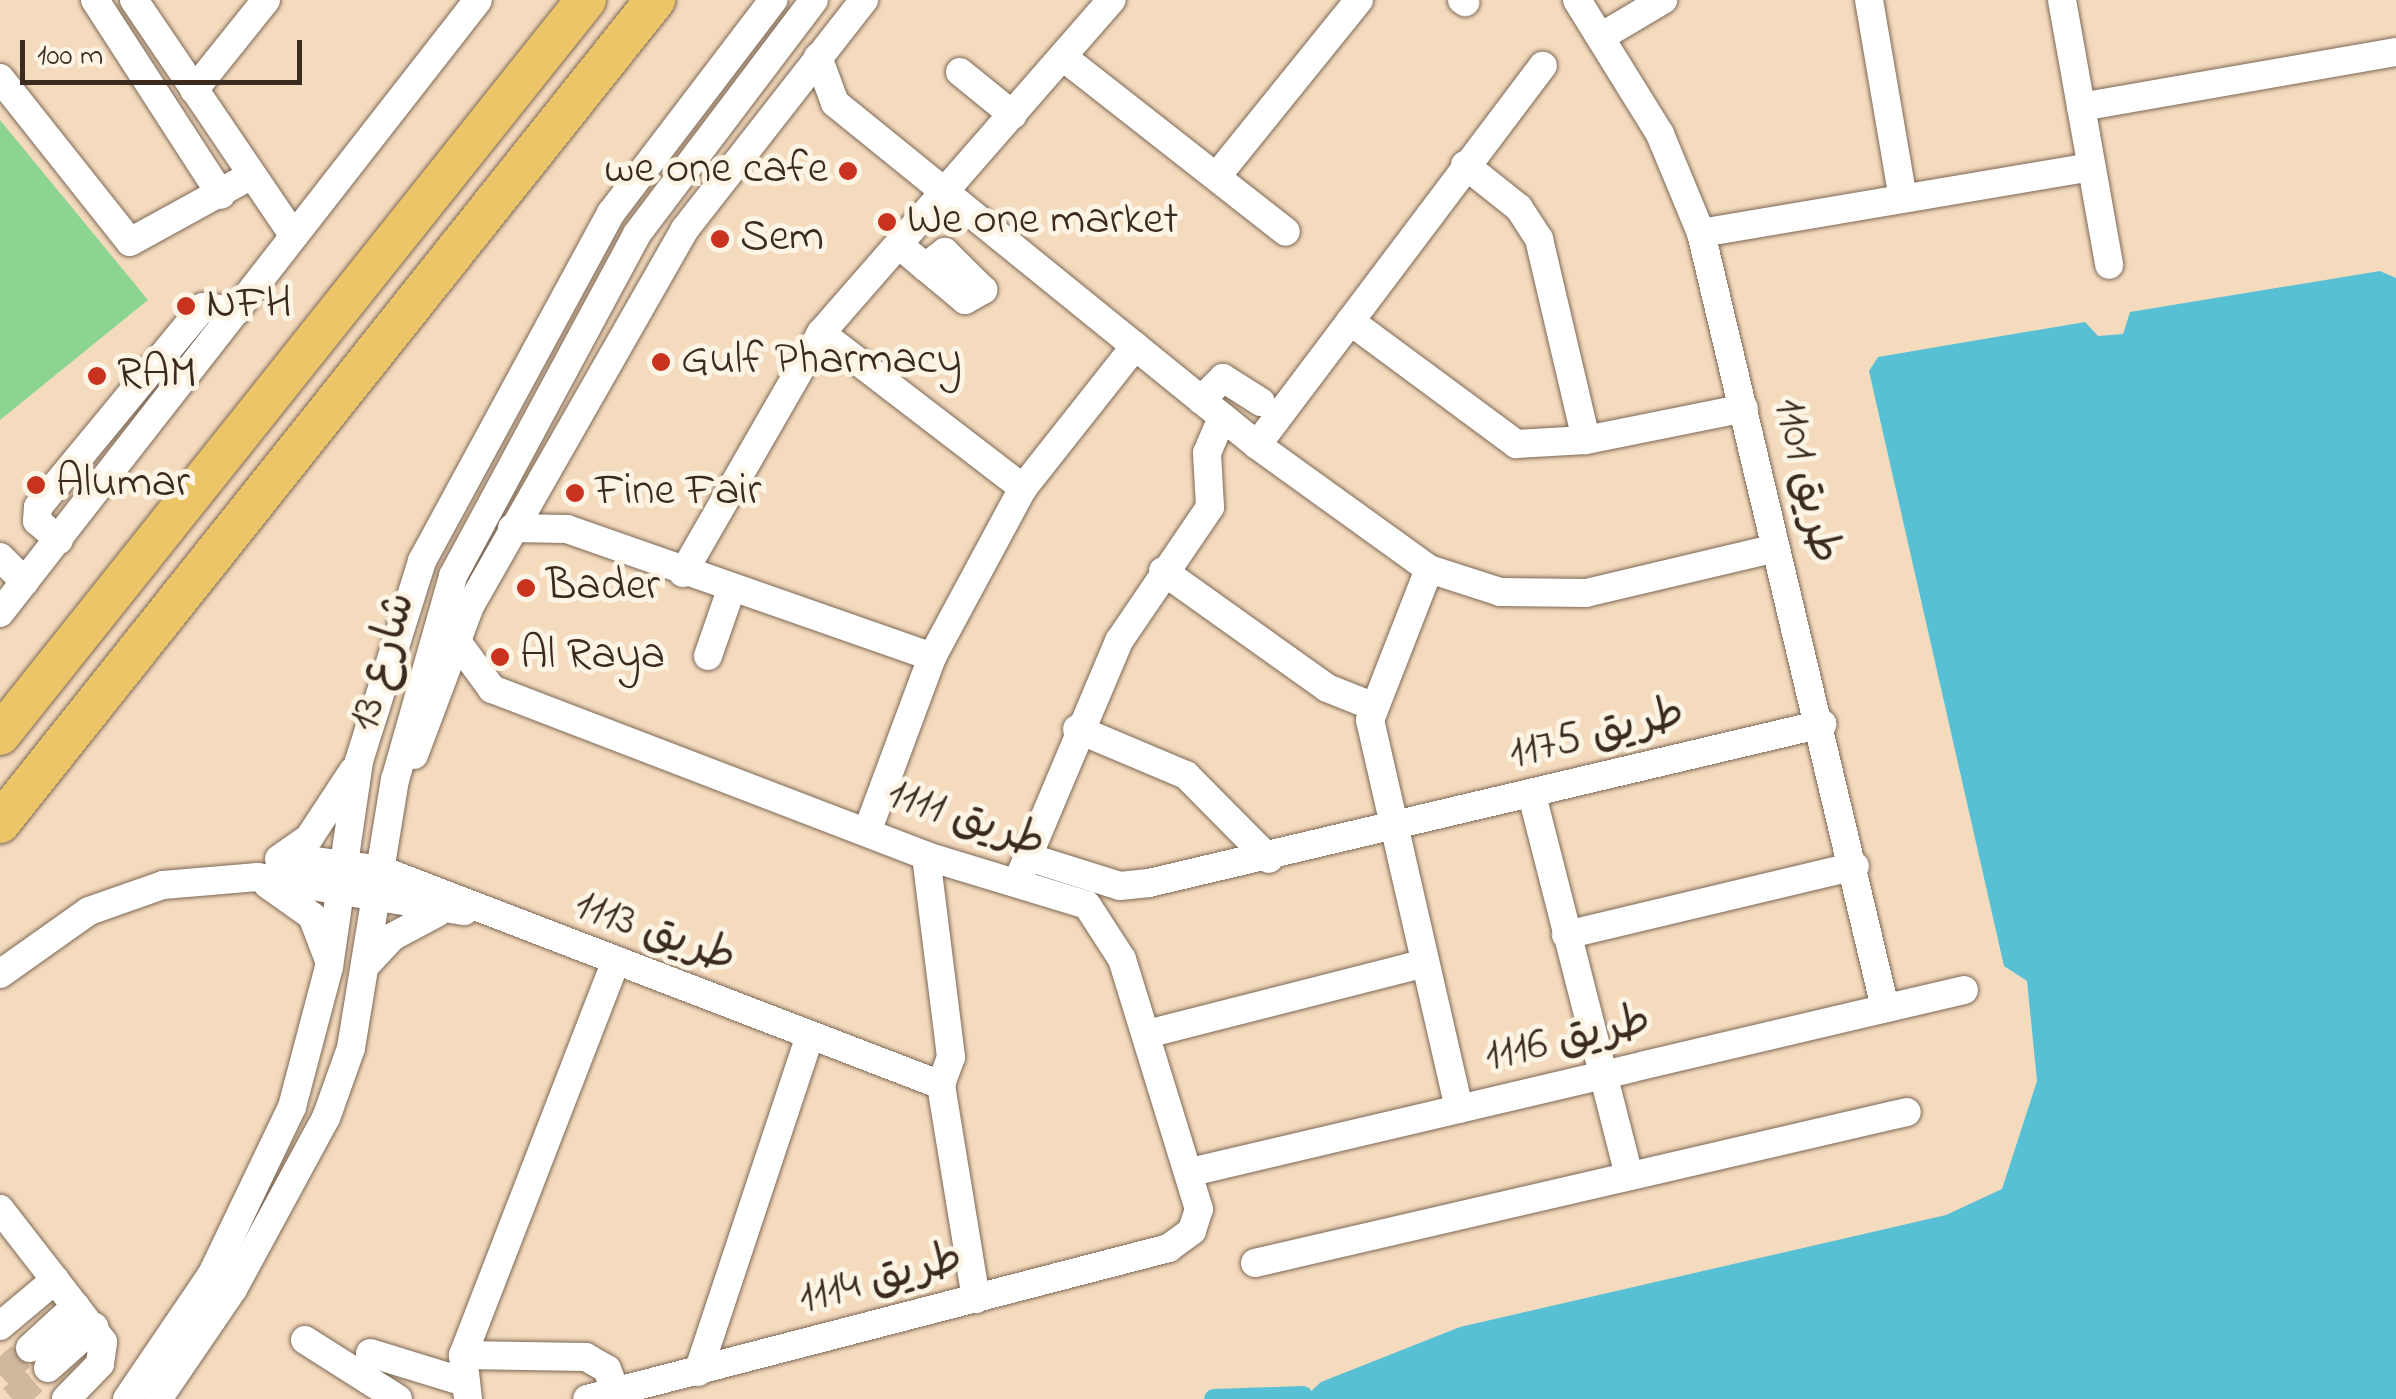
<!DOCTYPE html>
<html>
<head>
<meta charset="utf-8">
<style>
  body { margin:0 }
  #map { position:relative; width:2396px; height:1399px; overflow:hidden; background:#f5dbbe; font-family:"Indie Flower","Playpen Sans Arabic",sans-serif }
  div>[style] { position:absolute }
  .green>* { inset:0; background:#8cd591 }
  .water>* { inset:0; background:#58c0d5 }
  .canal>* { height:20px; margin:-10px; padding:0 10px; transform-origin:10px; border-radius:10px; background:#58c0d5 }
  .minor-tunnel>* { height:28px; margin-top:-14px; transform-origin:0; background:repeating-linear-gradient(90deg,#d0b89e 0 28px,transparent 0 42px) }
  .roads { filter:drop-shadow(0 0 2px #7c6856) drop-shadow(0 0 2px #7c6856) }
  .minor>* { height:28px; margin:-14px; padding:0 14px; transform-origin:14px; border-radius:14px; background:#fff }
  .highway>* { height:40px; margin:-20px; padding:0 20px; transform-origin:20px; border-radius:20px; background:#ecc569 }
  .dots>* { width:28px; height:28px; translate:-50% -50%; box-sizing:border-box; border:5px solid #fcf5e5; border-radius:50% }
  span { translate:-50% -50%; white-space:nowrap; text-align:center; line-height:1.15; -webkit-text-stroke:10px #fcf5e5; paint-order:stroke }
  .poi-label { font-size:45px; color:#3b2a1e }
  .right { translate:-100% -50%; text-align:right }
  .left { translate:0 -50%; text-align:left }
  .street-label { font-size:45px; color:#3b2a1e }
  .scale { position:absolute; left:20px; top:40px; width:282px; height:45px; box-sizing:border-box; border:5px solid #3b2a1e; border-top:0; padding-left:12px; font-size:30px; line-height:35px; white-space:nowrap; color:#3b2a1e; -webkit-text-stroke:8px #fcf5e5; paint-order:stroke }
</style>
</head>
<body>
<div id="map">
  <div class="green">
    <div style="clip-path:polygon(0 120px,148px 300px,0 420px)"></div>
  </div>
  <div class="water">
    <div style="clip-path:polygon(2380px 271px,2396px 278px,2396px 1399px,1303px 1399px,1321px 1382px,1460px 1327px,1946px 1215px,2002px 1189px,2037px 1081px,2027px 981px,2004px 966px,1869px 371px,1878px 357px,2085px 322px,2098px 336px,2123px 334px,2130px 312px)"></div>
  </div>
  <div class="canal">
    <div style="left:1214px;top:1399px;width:89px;rotate:-1.9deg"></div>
  </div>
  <div class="minor-tunnel">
    <div style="left:0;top:1375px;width:40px;rotate:-42deg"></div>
    <div style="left:12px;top:1399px;width:48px;rotate:-40.7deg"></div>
  </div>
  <div class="roads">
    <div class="minor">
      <div style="left:95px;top:0;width:232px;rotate:57.1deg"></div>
      <div style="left:134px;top:0;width:284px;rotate:55.9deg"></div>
      <div style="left:1462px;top:0;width:4px;rotate:34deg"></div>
      <div style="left:1577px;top:0;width:158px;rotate:58.2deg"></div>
      <div style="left:1660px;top:134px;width:107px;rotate:67.5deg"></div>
      <div style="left:1701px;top:233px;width:797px;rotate:76.64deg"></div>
      <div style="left:1869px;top:0;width:197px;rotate:80.3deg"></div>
      <div style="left:2062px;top:0;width:269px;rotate:79.9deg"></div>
      <div style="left:1604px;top:35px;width:69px;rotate:-30.7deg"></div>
      <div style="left:818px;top:57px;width:49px;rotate:69.7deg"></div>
      <div style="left:835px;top:103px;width:543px;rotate:39.02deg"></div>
      <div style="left:1257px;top:445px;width:212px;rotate:35.8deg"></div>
      <div style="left:1429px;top:569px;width:75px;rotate:17.9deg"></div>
      <div style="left:1500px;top:592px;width:86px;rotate:0.7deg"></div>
      <div style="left:1586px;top:593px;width:195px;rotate:-13.3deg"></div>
      <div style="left:1063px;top:57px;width:283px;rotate:38.1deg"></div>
      <div style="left:960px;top:72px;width:68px;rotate:39.1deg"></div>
      <div style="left:0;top:78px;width:209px;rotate:51.6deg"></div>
      <div style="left:130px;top:242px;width:139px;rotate:-28.8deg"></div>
      <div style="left:194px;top:90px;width:115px;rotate:-51.3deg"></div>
      <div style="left:2081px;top:107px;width:320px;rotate:-9.9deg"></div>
      <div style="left:1465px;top:165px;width:69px;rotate:38.5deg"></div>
      <div style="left:1519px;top:208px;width:37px;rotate:57deg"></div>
      <div style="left:1539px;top:239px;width:206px;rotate:76.8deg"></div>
      <div style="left:1217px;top:176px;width:226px;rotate:-51.1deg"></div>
      <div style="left:1701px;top:233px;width:396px;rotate:-9.6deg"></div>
      <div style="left:899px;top:245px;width:86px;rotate:39.8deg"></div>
      <div style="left:965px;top:300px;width:21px;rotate:-29deg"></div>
      <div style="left:983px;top:290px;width:54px;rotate:-135deg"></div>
      <div style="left:945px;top:252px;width:25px;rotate:143deg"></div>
      <div style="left:1350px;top:321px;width:207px;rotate:36.5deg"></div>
      <div style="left:1516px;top:444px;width:70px;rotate:-3.3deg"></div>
      <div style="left:1586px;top:440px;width:161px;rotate:-11.4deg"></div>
      <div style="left:821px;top:333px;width:255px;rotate:37.5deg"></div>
      <div style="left:1201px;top:400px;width:31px;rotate:-45deg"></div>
      <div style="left:1223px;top:378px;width:45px;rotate:32.3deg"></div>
      <div style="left:1257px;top:445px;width:475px;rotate:-53deg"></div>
      <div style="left:512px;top:528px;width:55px;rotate:1deg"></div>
      <div style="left:567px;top:529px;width:387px;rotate:19.3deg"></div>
      <div style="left:59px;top:540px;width:29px;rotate:-139deg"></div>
      <div style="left:37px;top:521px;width:14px;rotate:-86deg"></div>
      <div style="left:38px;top:507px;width:259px;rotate:-50.5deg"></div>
      <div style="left:203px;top:307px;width:34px;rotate:7deg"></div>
      <div style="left:0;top:557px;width:35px;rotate:45deg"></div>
      <div style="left:1429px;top:569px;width:162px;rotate:111.3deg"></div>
      <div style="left:1370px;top:720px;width:399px;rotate:77.1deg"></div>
      <div style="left:1163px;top:571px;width:201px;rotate:35.5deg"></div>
      <div style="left:1327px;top:688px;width:48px;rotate:21.8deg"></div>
      <div style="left:683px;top:573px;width:277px;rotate:-60.1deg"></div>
      <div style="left:821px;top:333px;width:442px;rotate:-48.9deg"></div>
      <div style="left:0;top:613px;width:777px;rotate:-52.05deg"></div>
      <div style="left:456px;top:640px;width:61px;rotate:53.7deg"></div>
      <div style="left:492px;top:689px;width:465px;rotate:21deg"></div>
      <div style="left:926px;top:856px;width:168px;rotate:16.9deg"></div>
      <div style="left:1087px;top:905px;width:64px;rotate:57.1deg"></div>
      <div style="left:1122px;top:959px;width:262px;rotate:72.9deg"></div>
      <div style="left:1199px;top:1209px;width:23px;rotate:108deg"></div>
      <div style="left:1192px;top:1231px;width:29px;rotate:144deg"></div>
      <div style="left:1169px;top:1248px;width:601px;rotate:165.46deg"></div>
      <div style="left:708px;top:656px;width:70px;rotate:-70.8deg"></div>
      <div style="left:1077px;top:729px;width:118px;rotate:22.9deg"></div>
      <div style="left:1186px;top:775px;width:118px;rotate:45.3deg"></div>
      <div style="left:414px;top:755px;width:159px;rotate:-69.4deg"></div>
      <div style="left:470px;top:606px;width:434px;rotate:-60.3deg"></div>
      <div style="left:685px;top:229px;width:291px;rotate:-52deg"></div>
      <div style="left:1532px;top:795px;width:393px;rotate:75.7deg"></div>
      <div style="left:867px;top:832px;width:187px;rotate:-69.6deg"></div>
      <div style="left:932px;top:657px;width:192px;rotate:-61.7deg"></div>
      <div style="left:1023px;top:488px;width:181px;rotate:-51.7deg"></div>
      <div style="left:926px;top:856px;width:203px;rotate:82.9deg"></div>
      <div style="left:951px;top:1057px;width:30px;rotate:110deg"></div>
      <div style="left:941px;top:1085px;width:217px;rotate:80.7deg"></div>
      <div style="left:284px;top:857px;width:98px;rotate:7.6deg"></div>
      <div style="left:381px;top:870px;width:600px;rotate:21deg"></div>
      <div style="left:1028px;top:857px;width:96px;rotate:17.5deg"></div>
      <div style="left:1120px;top:886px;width:29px;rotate:-6deg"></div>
      <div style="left:1149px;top:883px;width:692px;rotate:-13.29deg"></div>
      <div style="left:279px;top:859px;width:37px;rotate:-35deg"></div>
      <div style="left:309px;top:838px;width:80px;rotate:-56.7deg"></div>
      <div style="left:1021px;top:873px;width:252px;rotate:-67.1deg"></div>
      <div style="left:1119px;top:641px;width:162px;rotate:-55.8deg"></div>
      <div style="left:1210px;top:507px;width:54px;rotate:-93.2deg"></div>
      <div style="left:1207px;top:453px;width:39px;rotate:-67deg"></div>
      <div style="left:267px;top:884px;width:55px;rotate:35.4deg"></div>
      <div style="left:312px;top:916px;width:45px;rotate:69.1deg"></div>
      <div style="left:1566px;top:935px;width:297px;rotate:-13.4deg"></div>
      <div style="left:367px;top:964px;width:37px;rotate:-47deg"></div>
      <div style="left:392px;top:937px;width:51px;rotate:-28.1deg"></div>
      <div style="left:0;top:974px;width:109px;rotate:-35.3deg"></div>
      <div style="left:89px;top:911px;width:78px;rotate:-19.4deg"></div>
      <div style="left:163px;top:885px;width:95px;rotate:-4.8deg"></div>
      <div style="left:258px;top:877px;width:209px;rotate:9.4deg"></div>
      <div style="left:1147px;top:1034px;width:287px;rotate:-14.3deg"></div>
      <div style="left:1191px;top:1172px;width:794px;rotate:-13.25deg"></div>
      <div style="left:0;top:1209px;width:168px;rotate:52.2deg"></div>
      <div style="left:103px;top:1342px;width:22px;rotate:98deg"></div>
      <div style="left:100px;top:1364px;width:49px;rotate:134.2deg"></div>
      <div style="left:1255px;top:1263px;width:669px;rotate:-13.04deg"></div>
      <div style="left:0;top:1326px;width:72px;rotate:-39.9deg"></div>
      <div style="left:305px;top:1340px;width:110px;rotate:32.4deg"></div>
      <div style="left:30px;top:1348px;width:62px;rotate:-42.4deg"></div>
      <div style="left:370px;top:1353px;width:95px;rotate:17.1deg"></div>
      <div style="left:463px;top:1355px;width:123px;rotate:0.9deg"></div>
      <div style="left:586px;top:1357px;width:24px;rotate:30deg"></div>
      <div style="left:607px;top:1369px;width:25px;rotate:69deg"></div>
      <div style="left:48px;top:1368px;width:62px;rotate:-41.7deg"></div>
      <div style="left:698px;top:1372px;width:354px;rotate:-71.6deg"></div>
      <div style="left:127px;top:1399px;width:151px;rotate:-55.8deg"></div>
      <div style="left:212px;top:1274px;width:185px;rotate:-64.4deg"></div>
      <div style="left:292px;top:1107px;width:145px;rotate:-75.2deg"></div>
      <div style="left:329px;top:967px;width:208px;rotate:-81.7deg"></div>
      <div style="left:359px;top:761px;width:210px;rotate:-72.5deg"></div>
      <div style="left:422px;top:561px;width:396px;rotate:-61.5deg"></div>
      <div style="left:611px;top:213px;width:268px;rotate:-52.7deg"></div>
      <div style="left:158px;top:1399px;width:133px;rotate:-55.7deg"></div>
      <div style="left:233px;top:1289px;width:195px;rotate:-61.5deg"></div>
      <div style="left:326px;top:1118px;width:74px;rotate:-70.3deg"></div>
      <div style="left:351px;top:1048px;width:272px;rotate:-80.7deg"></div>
      <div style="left:395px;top:780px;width:212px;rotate:-74.1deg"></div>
      <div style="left:453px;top:576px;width:388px;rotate:-61.7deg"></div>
      <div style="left:637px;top:234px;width:293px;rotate:-52.9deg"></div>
      <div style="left:468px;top:1399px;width:44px;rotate:-96.5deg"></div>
      <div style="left:463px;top:1355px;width:420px;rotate:-68.8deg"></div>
    </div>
    <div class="highway">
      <div style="left:0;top:735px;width:940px;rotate:-51.44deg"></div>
      <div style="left:0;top:823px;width:1052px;rotate:-51.48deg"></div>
    </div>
  </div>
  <div class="dots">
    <div style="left:848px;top:171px;background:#c8321e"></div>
    <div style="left:887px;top:222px;background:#c8321e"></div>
    <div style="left:720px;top:239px;background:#c8321e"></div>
    <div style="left:186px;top:306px;background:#c8321e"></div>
    <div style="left:661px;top:362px;background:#c8321e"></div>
    <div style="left:97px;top:376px;background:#c8321e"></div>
    <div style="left:36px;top:485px;background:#c8321e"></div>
    <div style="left:575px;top:493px;background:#c8321e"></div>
    <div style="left:526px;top:588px;background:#c8321e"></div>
    <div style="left:500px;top:657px;background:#c8321e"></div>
  </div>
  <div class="poi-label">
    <span class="right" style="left:828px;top:171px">we one cafe</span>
    <span class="left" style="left:907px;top:222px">We one market</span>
    <span class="left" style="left:740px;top:239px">Sem</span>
    <span class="left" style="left:206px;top:306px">NFH</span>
    <span class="left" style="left:681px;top:362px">Gulf Pharmacy</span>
    <span class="left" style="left:117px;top:376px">RAM</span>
    <span class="left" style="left:56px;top:485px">Alumar</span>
    <span class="left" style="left:595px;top:493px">Fine Fair</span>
    <span class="left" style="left:546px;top:588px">Bader</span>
    <span class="left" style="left:520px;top:657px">Al Raya</span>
  </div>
  <div class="street-label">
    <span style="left:1805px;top:481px;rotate:77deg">طريق 1101</span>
    <span style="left:384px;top:662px;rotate:-74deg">شارع 13</span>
    <span style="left:1597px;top:735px;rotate:-14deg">طريق 1175</span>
    <span style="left:966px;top:820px;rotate:19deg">طريق 1111</span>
    <span style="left:655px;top:933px;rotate:20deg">طريق 1113</span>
    <span style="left:1568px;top:1040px;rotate:-13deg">طريق 1116</span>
    <span style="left:881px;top:1280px;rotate:-15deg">طريق 1114</span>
  </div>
  <div class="scale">100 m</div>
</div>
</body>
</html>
